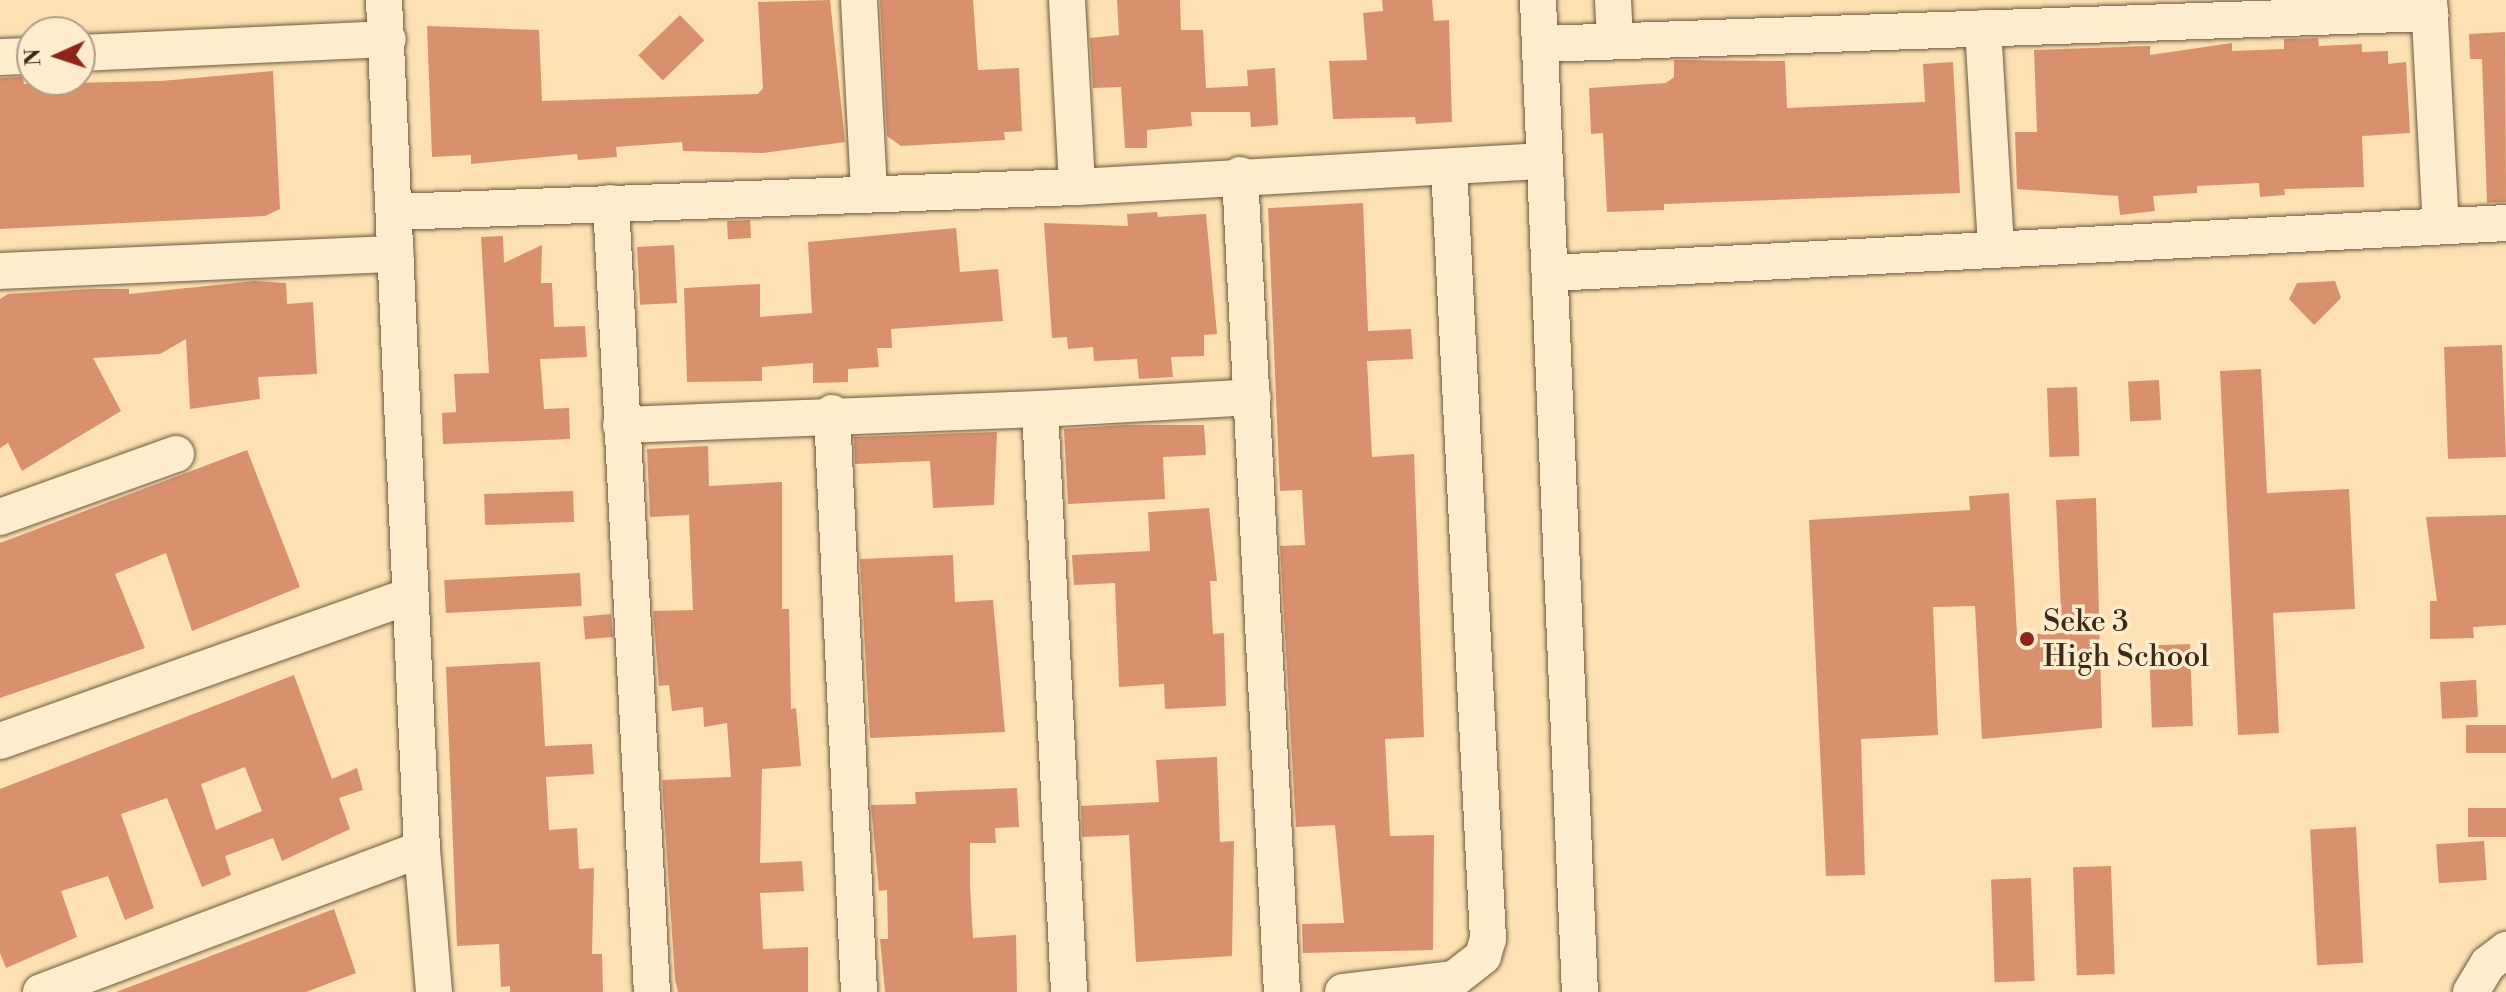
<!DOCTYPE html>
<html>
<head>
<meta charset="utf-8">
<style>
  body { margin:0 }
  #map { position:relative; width:2506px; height:992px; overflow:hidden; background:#fee1b2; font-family:"Libre Bodoni",serif }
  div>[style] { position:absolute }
  .building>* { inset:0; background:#d8906d; transform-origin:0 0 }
  .roads { filter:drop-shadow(0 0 2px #6c573e) drop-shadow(0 0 2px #6c573e) }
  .minor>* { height:36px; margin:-18px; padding:0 18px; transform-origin:18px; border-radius:18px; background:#feeccd }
  .dots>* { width:22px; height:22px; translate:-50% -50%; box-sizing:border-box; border:4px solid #feeccd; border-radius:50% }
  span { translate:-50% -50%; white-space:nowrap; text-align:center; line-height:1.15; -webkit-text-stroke:7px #feeccd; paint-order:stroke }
  .poi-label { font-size:30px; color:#3c2917 }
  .left { translate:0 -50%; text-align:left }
  .north { position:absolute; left:16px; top:16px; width:80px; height:80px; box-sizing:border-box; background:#feeccd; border:2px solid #b09e84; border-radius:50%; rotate:267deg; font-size:22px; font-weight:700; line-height:32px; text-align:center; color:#3c2917 }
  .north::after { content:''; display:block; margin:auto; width:28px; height:36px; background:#8f2418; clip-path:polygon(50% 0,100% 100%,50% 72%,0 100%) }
</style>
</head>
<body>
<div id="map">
  <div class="building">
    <div style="clip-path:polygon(830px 0,845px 142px,763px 153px,683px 151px,682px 142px,616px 147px,617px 157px,578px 160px,577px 154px,471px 164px,471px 155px,432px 157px,427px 26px,539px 30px,542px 101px,758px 94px,763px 88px,758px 2px)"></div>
    <div style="clip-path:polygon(880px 0,973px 0,978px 70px,1019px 68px,1022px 131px,1004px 132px,1005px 140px,901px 146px,887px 136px)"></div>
    <div style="clip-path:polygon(1117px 0,1180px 0,1181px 30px,1203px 30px,1206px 88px,1248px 86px,1247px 70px,1275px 68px,1278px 125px,1251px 127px,1250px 112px,1191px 112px,1192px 126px,1147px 130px,1147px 148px,1125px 148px,1121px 87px,1093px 88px,1090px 38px,1119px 35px)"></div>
    <div style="clip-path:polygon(1382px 0,1432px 0,1434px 21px,1449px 20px,1452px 122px,1416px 124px,1415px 117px,1333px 119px,1329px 61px,1367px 60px,1363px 13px,1383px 11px)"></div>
    <div style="left:680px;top:15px;width:35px;height:58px;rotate:46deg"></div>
    <div style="clip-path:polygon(2505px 32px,2506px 202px,2487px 203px,2482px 59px,2470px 59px,2469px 34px)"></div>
    <div style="clip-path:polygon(2318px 38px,2319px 46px,2362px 44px,2362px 52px,2388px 51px,2388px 64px,2406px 62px,2410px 133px,2362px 136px,2364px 187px,2284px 189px,2285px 195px,2260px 197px,2259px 183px,2197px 186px,2197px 193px,2153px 196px,2155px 211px,2120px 215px,2118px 196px,2017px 189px,2015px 132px,2037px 132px,2034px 50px,2150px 46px,2150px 55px,2232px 43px,2232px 51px,2284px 49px,2284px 39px)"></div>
    <div style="clip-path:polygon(1674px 60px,1785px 61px,1787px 108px,1925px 102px,1923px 64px,1953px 62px,1960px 193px,1664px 204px,1664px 210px,1607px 212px,1603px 133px,1591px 134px,1589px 88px,1666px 83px,1674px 77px)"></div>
    <div style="clip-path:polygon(273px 71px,280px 209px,265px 216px,0 229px,0 78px,23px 77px,24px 84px,161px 81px)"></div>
    <div style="clip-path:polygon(1363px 203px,1368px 331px,1411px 329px,1413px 359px,1367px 361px,1372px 457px,1414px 454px,1424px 737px,1385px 739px,1390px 836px,1434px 835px,1433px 950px,1303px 953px,1302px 924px,1344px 923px,1335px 825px,1296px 827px,1280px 546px,1305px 545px,1302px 490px,1280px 491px,1268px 208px)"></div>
    <div style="clip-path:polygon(1157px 212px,1158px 217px,1206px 214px,1217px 334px,1204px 335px,1204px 356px,1171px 357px,1173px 377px,1139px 379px,1137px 359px,1094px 361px,1093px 347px,1068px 349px,1067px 337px,1052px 338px,1044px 223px,1128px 226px,1127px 214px)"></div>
    <div style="left:750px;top:220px;width:18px;height:23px;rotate:87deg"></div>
    <div style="clip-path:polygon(956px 228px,960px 272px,998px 269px,1003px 321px,891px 329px,892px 348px,877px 348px,879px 367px,848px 369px,848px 382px,813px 383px,813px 363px,762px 367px,762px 381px,687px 382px,684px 288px,760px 284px,760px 317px,812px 313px,808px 242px)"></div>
    <div style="clip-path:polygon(503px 236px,504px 263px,542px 245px,541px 283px,552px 283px,554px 327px,585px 326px,587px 357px,540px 359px,544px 409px,569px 408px,570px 439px,443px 444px,442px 413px,456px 412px,454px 374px,489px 373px,481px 237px)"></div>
    <div style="left:674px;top:245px;width:58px;height:37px;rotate:87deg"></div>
    <div style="clip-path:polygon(255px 281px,286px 283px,287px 304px,313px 302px,317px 374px,258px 377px,260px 399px,190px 409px,186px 339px,160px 354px,93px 358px,121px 411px,22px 471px,8px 443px,0 448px,0 299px,8px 294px,90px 289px,129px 289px,129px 294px)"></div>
    <div style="clip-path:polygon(2335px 281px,2341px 298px,2314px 325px,2289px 299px,2297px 283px)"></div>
    <div style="left:2502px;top:345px;width:112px;height:58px;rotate:88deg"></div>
    <div style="clip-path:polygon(2261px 369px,2267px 493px,2349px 489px,2355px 609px,2273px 613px,2279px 733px,2238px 735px,2220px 371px)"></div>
    <div style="left:2159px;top:380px;width:40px;height:31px;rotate:87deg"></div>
    <div style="left:2077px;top:387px;width:69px;height:30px;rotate:88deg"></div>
    <div style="clip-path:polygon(1125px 425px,1204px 425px,1206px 455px,1163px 457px,1165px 499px,1068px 504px,1064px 429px)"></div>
    <div style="clip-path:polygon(997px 432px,994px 505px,933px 508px,930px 461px,855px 464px,854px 437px)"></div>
    <div style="clip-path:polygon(708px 446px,709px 486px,782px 482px,782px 609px,789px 609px,791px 709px,796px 708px,801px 766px,762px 769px,760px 863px,802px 861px,804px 891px,760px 893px,763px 949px,808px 947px,808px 992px,678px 992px,675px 979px,662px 780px,731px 777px,727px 723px,704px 727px,703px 707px,672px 711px,669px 685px,659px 686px,653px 611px,693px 610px,691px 563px,689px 515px,650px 517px,647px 449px)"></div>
    <div style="clip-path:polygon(247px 450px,300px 587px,192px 631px,166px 553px,115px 574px,145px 648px,0 698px,0 543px)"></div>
    <div style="left:573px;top:491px;width:31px;height:89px;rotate:88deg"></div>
    <div style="clip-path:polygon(2009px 493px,2017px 635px,2062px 633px,2056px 500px,2096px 498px,2102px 728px,1982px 739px,1975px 606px,1933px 607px,1938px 735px,1861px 739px,1865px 875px,1826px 876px,1809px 520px,1970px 510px,1969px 496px)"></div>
    <div style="clip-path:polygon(1209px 508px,1217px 581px,1210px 581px,1213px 634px,1224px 633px,1226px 706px,1165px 709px,1164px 684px,1119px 687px,1115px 583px,1074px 585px,1072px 555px,1150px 551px,1148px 512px)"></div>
    <div style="clip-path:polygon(2506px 515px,2506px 625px,2473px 627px,2474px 638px,2430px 639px,2430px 601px,2437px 601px,2426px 517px)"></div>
    <div style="clip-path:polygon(953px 555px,955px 602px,993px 600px,1005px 732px,870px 738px,860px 559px)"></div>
    <div style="left:580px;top:573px;width:33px;height:136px;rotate:87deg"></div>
    <div style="left:611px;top:614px;width:23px;height:28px;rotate:85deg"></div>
    <div style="left:2190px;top:644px;width:82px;height:41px;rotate:88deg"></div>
    <div style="clip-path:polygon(540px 662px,545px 746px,592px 744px,594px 774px,546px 777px,549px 830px,577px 828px,579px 869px,594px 868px,592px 954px,602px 954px,603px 992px,510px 992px,510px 986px,501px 987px,499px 944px,457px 946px,446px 667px)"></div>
    <div style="clip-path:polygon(evenodd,294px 675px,332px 779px,357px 768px,363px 790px,339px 798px,350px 829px,282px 861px,273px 838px,225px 856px,231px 875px,202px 887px,167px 798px,121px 814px,154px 908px,125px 920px,108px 876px,61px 891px,77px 937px,6px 968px,0 953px,0 789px,294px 675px,245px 767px,262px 811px,216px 830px,201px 784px,245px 767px)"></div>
    <div style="left:2476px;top:680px;width:37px;height:36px;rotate:87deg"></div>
    <div style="left:2506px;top:725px;width:28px;height:40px;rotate:90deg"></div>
    <div style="clip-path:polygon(1217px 757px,1220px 842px,1234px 841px,1232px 956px,1136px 962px,1129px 835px,1082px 837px,1081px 806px,1159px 802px,1156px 760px)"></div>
    <div style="clip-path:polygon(1017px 788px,1019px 827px,995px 828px,996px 843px,970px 843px,970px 886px,973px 938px,1016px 935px,1017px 992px,885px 992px,880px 939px,888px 939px,887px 890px,879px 891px,871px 805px,916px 804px,915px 792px)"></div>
    <div style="left:2506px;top:808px;width:29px;height:38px;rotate:90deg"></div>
    <div style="left:2356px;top:827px;width:136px;height:46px;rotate:87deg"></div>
    <div style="left:2484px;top:841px;width:39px;height:48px;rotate:86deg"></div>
    <div style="left:2111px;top:866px;width:108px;height:38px;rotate:88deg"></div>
    <div style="left:2031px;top:878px;width:103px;height:40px;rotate:88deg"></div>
    <div style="clip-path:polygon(334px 909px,356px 973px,306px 992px,116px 992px)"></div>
  </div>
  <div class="roads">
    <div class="minor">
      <div style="left:384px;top:0;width:850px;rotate:87.44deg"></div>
      <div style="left:422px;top:849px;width:144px;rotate:85.2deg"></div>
      <div style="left:859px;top:0;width:193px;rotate:87deg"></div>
      <div style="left:1067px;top:0;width:187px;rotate:86.9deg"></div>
      <div style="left:1538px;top:0;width:993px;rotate:87.58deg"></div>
      <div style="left:1613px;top:0;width:40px;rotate:87.1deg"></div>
      <div style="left:2429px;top:0;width:226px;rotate:87deg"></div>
      <div style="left:1983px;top:28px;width:218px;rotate:86.6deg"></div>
      <div style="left:1541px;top:44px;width:890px;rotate:-2deg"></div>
      <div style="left:80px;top:53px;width:308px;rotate:-2.6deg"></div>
      <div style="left:0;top:57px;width:32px;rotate:-2deg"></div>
      <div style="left:1240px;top:175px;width:818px;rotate:87.06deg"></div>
      <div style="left:611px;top:203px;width:790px;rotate:87.03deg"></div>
      <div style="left:394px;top:212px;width:683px;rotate:-2.1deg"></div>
      <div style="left:1077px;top:187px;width:468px;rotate:-3.2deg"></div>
      <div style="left:0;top:271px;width:396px;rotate:-2.5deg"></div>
      <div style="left:1552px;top:273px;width:955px;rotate:-3deg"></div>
      <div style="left:1040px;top:409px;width:213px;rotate:-3.2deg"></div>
      <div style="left:832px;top:413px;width:580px;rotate:87.33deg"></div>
      <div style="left:621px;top:425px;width:419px;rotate:-2.2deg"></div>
      <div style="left:1040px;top:409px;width:584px;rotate:87.15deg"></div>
      <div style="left:0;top:517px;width:187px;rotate:-19.7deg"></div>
      <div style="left:0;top:741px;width:435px;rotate:-19.5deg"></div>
      <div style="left:41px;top:992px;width:407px;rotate:-20.6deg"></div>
      <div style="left:1343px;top:992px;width:112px;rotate:-6.7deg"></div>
      <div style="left:1454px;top:979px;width:37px;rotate:-38deg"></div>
      <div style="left:1483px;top:956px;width:18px;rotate:-74deg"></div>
      <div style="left:1488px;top:939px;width:773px;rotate:-92.89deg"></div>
      <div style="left:2471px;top:992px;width:33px;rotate:-59deg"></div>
      <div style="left:2488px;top:964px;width:23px;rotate:-38deg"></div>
    </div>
  </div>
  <div class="dots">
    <div style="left:2027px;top:639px;background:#8f2418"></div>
  </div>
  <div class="poi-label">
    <span class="left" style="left:2043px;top:639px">Seke 3<br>High School</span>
  </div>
  <div class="north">N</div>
</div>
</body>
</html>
